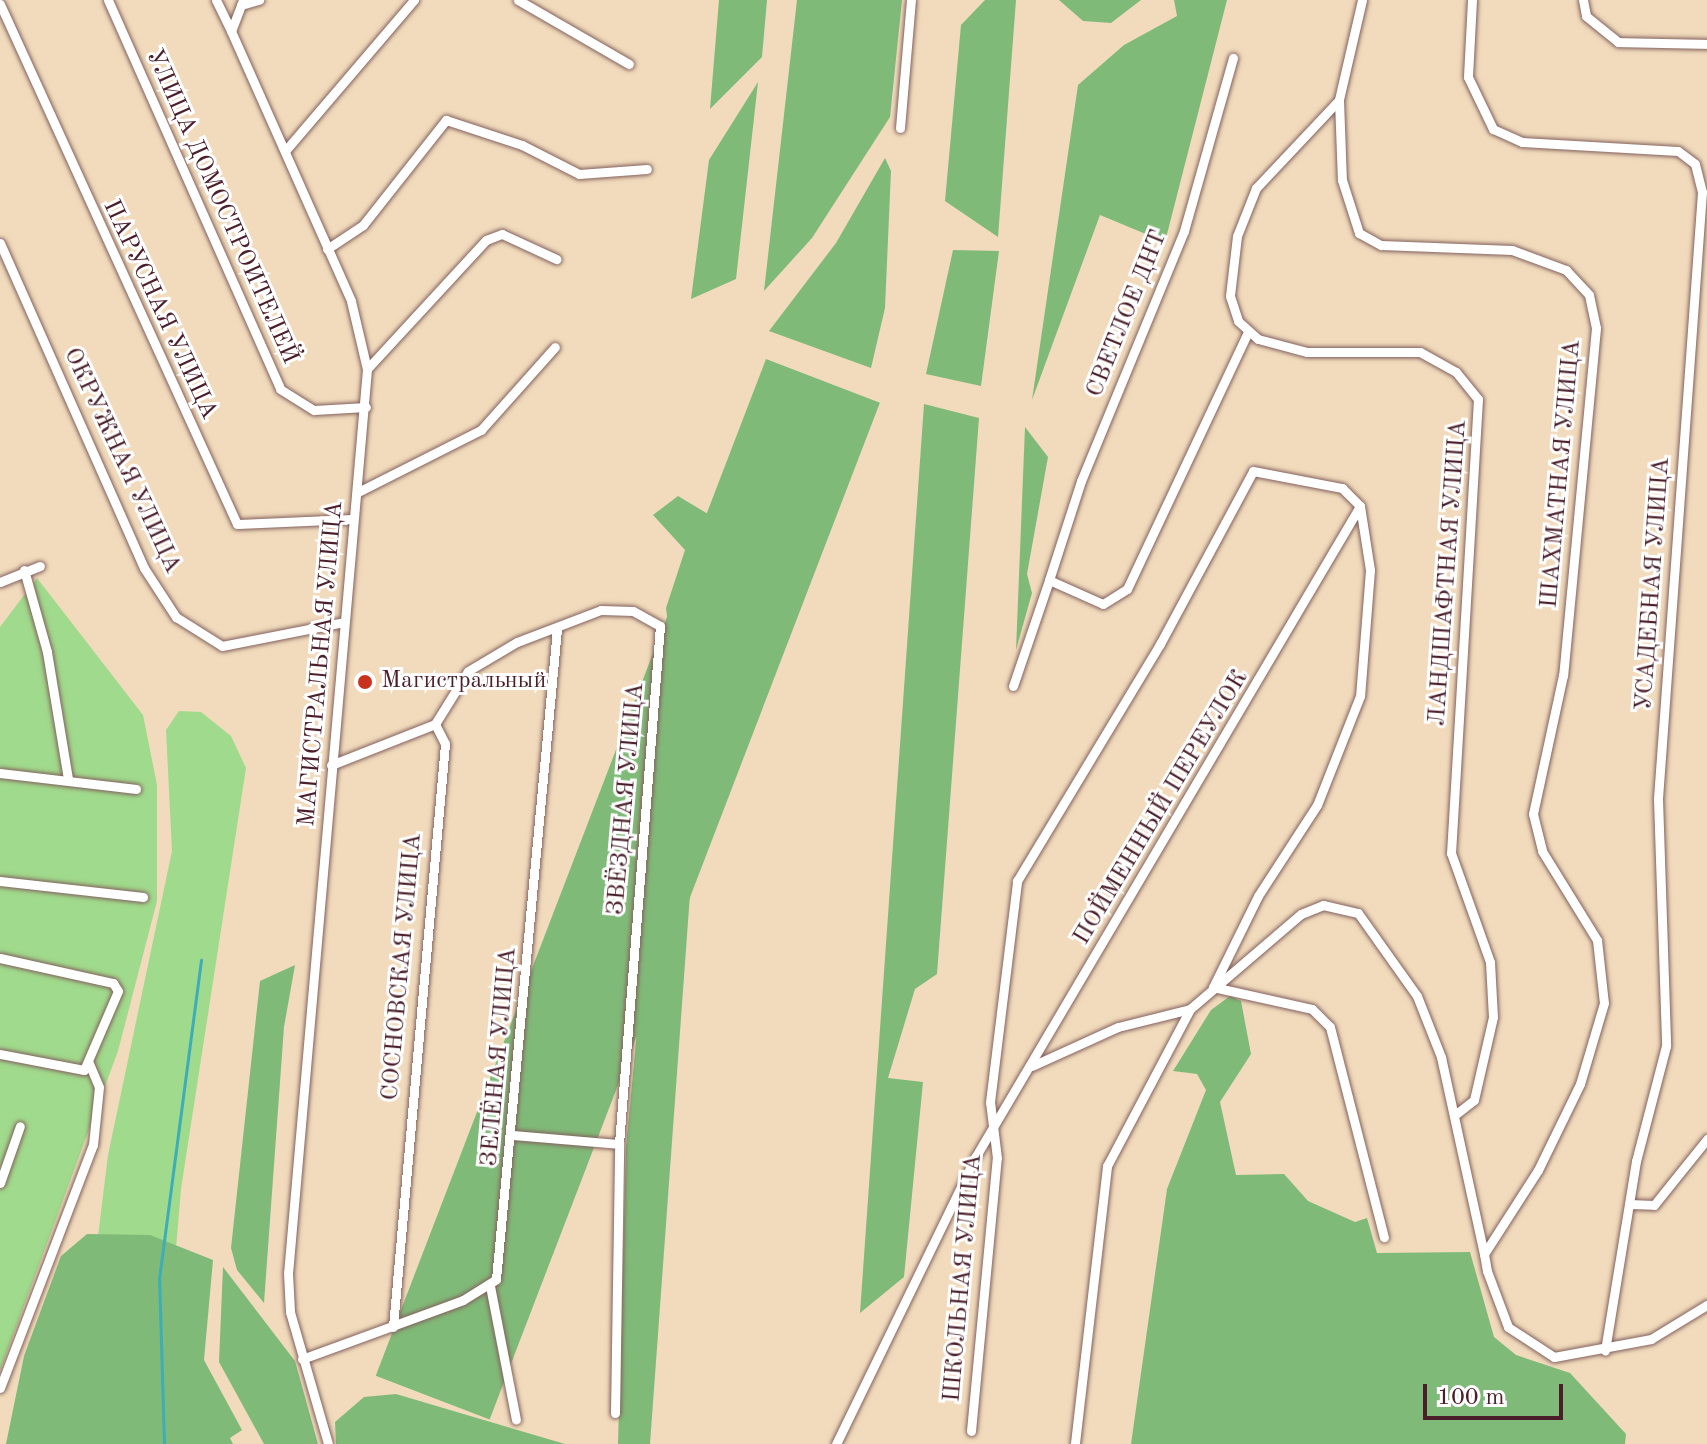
<!DOCTYPE html>
<html>
<head>
<meta charset="utf-8">
<style>
  body { margin:0 }
  #map { position:relative; width:1707px; height:1444px; overflow:hidden; background:#f1dbbc; font-family:"Old Standard TT",serif }
  div>[style] { position:absolute }
  .green>* { inset:0; background:#a0da8c }
  .forest>* { inset:0; background:#80ba78; transform-origin:0 0 }
  .stream>* { height:3px; margin:-1.5px; padding:0 1.5px; transform-origin:1.5px; border-radius:1.5px; background:#3dadb8 }
  .roads { filter:drop-shadow(0 0 2px #84615e) drop-shadow(0 0 2px #84615e) }
  .street>* { height:9px; margin:-4.5px; padding:0 4.5px; transform-origin:4.5px; border-radius:4.5px; background:#fff }
  .dots>* { width:22px; height:22px; translate:-50% -50%; box-sizing:border-box; border:4px solid #fff; border-radius:50% }
  span { translate:-50% -50%; white-space:nowrap; text-align:center; line-height:1.15; -webkit-text-stroke:6px #fff; paint-order:stroke }
  .street-label { font-size:24px; color:#4a1f2b }
  .poi-label { font-size:24px; color:#4a1f2b }
  .left { translate:0 -50%; text-align:left }
  .scale { position:absolute; left:1423px; top:1384px; width:140px; height:36px; box-sizing:border-box; border:4px solid #4a1f2b; border-top:0; padding-left:10px; font-size:24px; line-height:28px; white-space:nowrap; color:#4a1f2b; -webkit-text-stroke:6px #fff; paint-order:stroke }
</style>
</head>
<body>
<div id="map">
  <div class="green">
    <div style="clip-path:polygon(37px 578px,143px 715px,157px 785px,157px 901px,118px 1051px,0 1371px,0 627px)"></div>
    <div style="clip-path:polygon(179px 711px,201px 712px,231px 736px,246px 768px,181px 1189px,169px 1331px,91px 1444px,95px 1261px,108px 1155px,172px 851px,166px 730px)"></div>
  </div>
  <div class="forest">
    <div style="clip-path:polygon(719px 0,767px 0,762px 57px,710px 109px)"></div>
    <div style="clip-path:polygon(797px 0,902px 0,890px 117px,812px 238px,764px 291px)"></div>
    <div style="clip-path:polygon(985px 0,1016px 0,998px 237px,945px 201px,961px 25px)"></div>
    <div style="clip-path:polygon(1059px 0,1141px 0,1111px 23px,1083px 21px)"></div>
    <div style="clip-path:polygon(1174px 0,1227px 0,1165px 242px,1100px 215px,1032px 400px,1078px 85px,1124px 45px,1177px 16px)"></div>
    <div style="clip-path:polygon(758px 82px,736px 279px,691px 299px,709px 160px)"></div>
    <div style="clip-path:polygon(885px 158px,891px 171px,885px 308px,871px 368px,769px 331px,836px 243px)"></div>
    <div style="clip-path:polygon(953px 250px,999px 251px,981px 386px,926px 374px)"></div>
    <div style="left:766px;top:359px;width:122px;height:1089px;rotate:21deg"></div>
    <div style="clip-path:polygon(924px 404px,979px 418px,937px 974px,915px 989px,888px 1078px,923px 1082px,904px 1277px,860px 1313px)"></div>
    <div style="clip-path:polygon(1025px 427px,1048px 457px,1027px 574px,1032px 593px,1016px 650px)"></div>
    <div style="clip-path:polygon(678px 496px,718px 520px,711px 675px,703px 679px,673px 666px,666px 608px,685px 550px,653px 515px)"></div>
    <div style="clip-path:polygon(663px 756px,700px 757px,650px 1444px,618px 1444px,626px 1148px)"></div>
    <div style="clip-path:polygon(295px 965px,284px 1027px,264px 1303px,237px 1270px,231px 1248px,260px 981px)"></div>
    <div style="clip-path:polygon(1230px 996px,1241px 1001px,1251px 1054px,1220px 1102px,1236px 1175px,1284px 1174px,1308px 1201px,1355px 1222px,1367px 1218px,1377px 1253px,1470px 1252px,1494px 1337px,1516px 1355px,1570px 1373px,1626px 1434px,1625px 1444px,1131px 1444px,1167px 1189px,1206px 1090px,1197px 1074px,1173px 1071px,1211px 1010px)"></div>
    <div style="clip-path:polygon(87px 1234px,150px 1235px,213px 1260px,204px 1360px,242px 1430px,230px 1438px,233px 1444px,6px 1444px,24px 1356px,61px 1256px)"></div>
    <div style="clip-path:polygon(223px 1267px,295px 1361px,318px 1444px,264px 1444px,219px 1362px)"></div>
    <div style="clip-path:polygon(396px 1394px,565px 1444px,336px 1444px,335px 1422px,364px 1397px)"></div>
  </div>
  <div class="stream">
    <div style="left:164px;top:1444px;width:165px;rotate:-91.7deg"></div>
    <div style="left:159px;top:1279px;width:322px;rotate:-82.5deg"></div>
  </div>
  <div class="roads">
    <div class="street">
      <div style="left:108px;top:0;width:425px;rotate:66.1deg"></div>
      <div style="left:280px;top:389px;width:40px;rotate:32deg"></div>
      <div style="left:314px;top:410px;width:52px;rotate:-3.3deg"></div>
      <div style="left:216px;top:0;width:34px;rotate:64deg"></div>
      <div style="left:243px;top:0;width:33px;rotate:111deg"></div>
      <div style="left:231px;top:31px;width:295px;rotate:66deg"></div>
      <div style="left:351px;top:301px;width:70px;rotate:76.8deg"></div>
      <div style="left:367px;top:369px;width:907px;rotate:94.99deg"></div>
      <div style="left:288px;top:1273px;width:39px;rotate:87deg"></div>
      <div style="left:290px;top:1312px;width:137px;rotate:73.9deg"></div>
      <div style="left:518px;top:0;width:128px;rotate:30deg"></div>
      <div style="left:1362px;top:0;width:103px;rotate:103deg"></div>
      <div style="left:1339px;top:100px;width:80px;rotate:87.9deg"></div>
      <div style="left:1342px;top:180px;width:56px;rotate:72.2deg"></div>
      <div style="left:1359px;top:233px;width:25px;rotate:29deg"></div>
      <div style="left:1381px;top:245px;width:131px;rotate:2.2deg"></div>
      <div style="left:1512px;top:250px;width:58px;rotate:20.3deg"></div>
      <div style="left:1566px;top:270px;width:34px;rotate:47deg"></div>
      <div style="left:1589px;top:295px;width:34px;rotate:78deg"></div>
      <div style="left:1596px;top:328px;width:349px;rotate:95.4deg"></div>
      <div style="left:1563px;top:675px;width:142px;rotate:102.2deg"></div>
      <div style="left:1533px;top:814px;width:38px;rotate:76deg"></div>
      <div style="left:1542px;top:851px;width:105px;rotate:58.3deg"></div>
      <div style="left:1597px;top:940px;width:63px;rotate:83.7deg"></div>
      <div style="left:1604px;top:1003px;width:84px;rotate:106.5deg"></div>
      <div style="left:1580px;top:1084px;width:96px;rotate:116deg"></div>
      <div style="left:1538px;top:1170px;width:100px;rotate:122.7deg"></div>
      <div style="left:1484px;top:1254px;width:17px;rotate:80deg"></div>
      <div style="left:1487px;top:1271px;width:60px;rotate:69.4deg"></div>
      <div style="left:1508px;top:1327px;width:55px;rotate:33.1deg"></div>
      <div style="left:1554px;top:1357px;width:99px;rotate:-10.5deg"></div>
      <div style="left:1651px;top:1339px;width:66px;rotate:-31.3deg"></div>
      <div style="left:1472px;top:0;width:77px;rotate:93deg"></div>
      <div style="left:1468px;top:77px;width:58px;rotate:64.3deg"></div>
      <div style="left:1493px;top:129px;width:32px;rotate:24deg"></div>
      <div style="left:1522px;top:142px;width:156px;rotate:3.3deg"></div>
      <div style="left:1678px;top:151px;width:21px;rotate:37deg"></div>
      <div style="left:1695px;top:164px;width:29px;rotate:76deg"></div>
      <div style="left:1702px;top:192px;width:609px;rotate:94.15deg"></div>
      <div style="left:1658px;top:799px;width:247px;rotate:88.1deg"></div>
      <div style="left:1666px;top:1046px;width:119px;rotate:104.6deg"></div>
      <div style="left:1636px;top:1161px;width:192px;rotate:99.3deg"></div>
      <div style="left:1583px;top:0;width:16px;rotate:79deg"></div>
      <div style="left:1586px;top:16px;width:41px;rotate:39.1deg"></div>
      <div style="left:1618px;top:42px;width:89px;rotate:1.3deg"></div>
      <div style="left:0;top:4px;width:571px;rotate:65.5deg"></div>
      <div style="left:237px;top:524px;width:116px;rotate:-2.5deg"></div>
      <div style="left:241px;top:5px;width:19px;rotate:-16deg"></div>
      <div style="left:1338px;top:101px;width:120px;rotate:133.3deg"></div>
      <div style="left:1256px;top:188px;width:52px;rotate:111.6deg"></div>
      <div style="left:1237px;top:236px;width:60px;rotate:96.7deg"></div>
      <div style="left:1230px;top:296px;width:26px;rotate:72deg"></div>
      <div style="left:1238px;top:321px;width:27px;rotate:42deg"></div>
      <div style="left:1258px;top:339px;width:51px;rotate:14.9deg"></div>
      <div style="left:1307px;top:352px;width:113px"></div>
      <div style="left:1420px;top:352px;width:41px;rotate:29.1deg"></div>
      <div style="left:1456px;top:372px;width:35px;rotate:51deg"></div>
      <div style="left:1478px;top:399px;width:455px;rotate:93.4deg"></div>
      <div style="left:1451px;top:853px;width:116px;rotate:70.3deg"></div>
      <div style="left:1490px;top:962px;width:55px;rotate:86.9deg"></div>
      <div style="left:1493px;top:1017px;width:85px;rotate:102.9deg"></div>
      <div style="left:1474px;top:1100px;width:24px;rotate:142deg"></div>
      <div style="left:900px;top:128px;width:128px;rotate:-85.1deg"></div>
      <div style="left:285px;top:151px;width:199px;rotate:-49.5deg"></div>
      <div style="left:0;top:243px;width:355px;rotate:66.1deg"></div>
      <div style="left:144px;top:568px;width:59px;rotate:56.9deg"></div>
      <div style="left:176px;top:617px;width:54px;rotate:32.2deg"></div>
      <div style="left:222px;top:646px;width:124px;rotate:-11.1deg"></div>
      <div style="left:327px;top:249px;width:43px;rotate:-33.7deg"></div>
      <div style="left:363px;top:225px;width:134px;rotate:-51.7deg"></div>
      <div style="left:446px;top:120px;width:80px;rotate:18.2deg"></div>
      <div style="left:522px;top:145px;width:64px;rotate:27deg"></div>
      <div style="left:579px;top:174px;width:68px;rotate:-4.2deg"></div>
      <div style="left:367px;top:369px;width:176px;rotate:-47.3deg"></div>
      <div style="left:486px;top:240px;width:17px;rotate:-21deg"></div>
      <div style="left:502px;top:234px;width:60px;rotate:24.8deg"></div>
      <div style="left:358px;top:492px;width:138px;rotate:-26.8deg"></div>
      <div style="left:481px;top:430px;width:111px;rotate:-48.3deg"></div>
      <div style="left:24px;top:570px;width:85px;rotate:74.3deg"></div>
      <div style="left:47px;top:652px;width:129px;rotate:80.6deg"></div>
      <div style="left:1049px;top:580px;width:104px;rotate:-72.1deg"></div>
      <div style="left:1081px;top:481px;width:270px;rotate:-67.6deg"></div>
      <div style="left:1184px;top:231px;width:180px;rotate:-74.2deg"></div>
      <div style="left:0;top:582px;width:43px;rotate:-21.8deg"></div>
      <div style="left:1013px;top:686px;width:112px;rotate:-71.2deg"></div>
      <div style="left:1049px;top:580px;width:59px;rotate:24deg"></div>
      <div style="left:1103px;top:604px;width:28px;rotate:-32deg"></div>
      <div style="left:1127px;top:589px;width:282px;rotate:-64.8deg"></div>
      <div style="left:435px;top:724px;width:62px;rotate:-58.1deg"></div>
      <div style="left:468px;top:671px;width:57px;rotate:-30.6deg"></div>
      <div style="left:517px;top:642px;width:90px;rotate:-20.9deg"></div>
      <div style="left:601px;top:610px;width:32px;rotate:2deg"></div>
      <div style="left:633px;top:611px;width:31px;rotate:29deg"></div>
      <div style="left:660px;top:626px;width:520px;rotate:94.53deg"></div>
      <div style="left:619px;top:1144px;width:105px;rotate:-175.1deg"></div>
      <div style="left:331px;top:765px;width:112px;rotate:-21.5deg"></div>
      <div style="left:435px;top:724px;width:22px;rotate:63deg"></div>
      <div style="left:445px;top:744px;width:585px;rotate:95.1deg"></div>
      <div style="left:0;top:773px;width:137px;rotate:6.7deg"></div>
      <div style="left:0;top:881px;width:144px;rotate:6.4deg"></div>
      <div style="left:0;top:958px;width:116px;rotate:12.5deg"></div>
      <div style="left:113px;top:983px;width:9px;rotate:58deg"></div>
      <div style="left:118px;top:991px;width:86px;rotate:113.3deg"></div>
      <div style="left:84px;top:1070px;width:86px;rotate:-169.2deg"></div>
      <div style="left:1032px;top:1066px;width:94px;rotate:-24.4deg"></div>
      <div style="left:1118px;top:1027px;width:74px;rotate:-14deg"></div>
      <div style="left:1190px;top:1009px;width:146px;rotate:-40.6deg"></div>
      <div style="left:1301px;top:914px;width:24px;rotate:-22deg"></div>
      <div style="left:1323px;top:905px;width:36px;rotate:13deg"></div>
      <div style="left:1358px;top:913px;width:102px;rotate:54.6deg"></div>
      <div style="left:1417px;top:996px;width:66px;rotate:68.5deg"></div>
      <div style="left:1441px;top:1057px;width:202px;rotate:77.7deg"></div>
      <div style="left:0;top:1183px;width:60px;rotate:-70.7deg"></div>
      <div style="left:1629px;top:1204px;width:25px;rotate:2deg"></div>
      <div style="left:1654px;top:1205px;width:85px;rotate:-51.2deg"></div>
      <div style="left:490px;top:1286px;width:136px;rotate:79deg"></div>
      <div style="left:302px;top:1359px;width:171px;rotate:-20.1deg"></div>
      <div style="left:463px;top:1300px;width:39px;rotate:-32deg"></div>
      <div style="left:496px;top:1279px;width:653px;rotate:-84.64deg"></div>
      <div style="left:0;top:1388px;width:260px;rotate:-69.1deg"></div>
      <div style="left:93px;top:1145px;width:58px;rotate:-84.1deg"></div>
      <div style="left:99px;top:1087px;width:26px;rotate:-113deg"></div>
      <div style="left:615px;top:1413px;width:269px;rotate:-89.1deg"></div>
      <div style="left:971px;top:1431px;width:274px;rotate:-84.6deg"></div>
      <div style="left:997px;top:1158px;width:56px;rotate:-97.1deg"></div>
      <div style="left:990px;top:1102px;width:223px;rotate:-83deg"></div>
      <div style="left:1017px;top:881px;width:277px;rotate:-58.9deg"></div>
      <div style="left:1160px;top:644px;width:196px;rotate:-61.7deg"></div>
      <div style="left:1253px;top:471px;width:91px;rotate:10.8deg"></div>
      <div style="left:1342px;top:488px;width:25px;rotate:45deg"></div>
      <div style="left:1360px;top:506px;width:65px;rotate:81.1deg"></div>
      <div style="left:1370px;top:570px;width:126px;rotate:94.5deg"></div>
      <div style="left:1360px;top:696px;width:117px;rotate:111.5deg"></div>
      <div style="left:1317px;top:805px;width:108px;rotate:123deg"></div>
      <div style="left:1258px;top:896px;width:102px;rotate:116.3deg"></div>
      <div style="left:1213px;top:987px;width:101px;rotate:12.5deg"></div>
      <div style="left:1312px;top:1009px;width:25px;rotate:45deg"></div>
      <div style="left:1330px;top:1027px;width:217px;rotate:75.6deg"></div>
      <div style="left:1075px;top:1443px;width:279px;rotate:-83.4deg"></div>
      <div style="left:1107px;top:1166px;width:178px;rotate:-62.1deg"></div>
      <div style="left:836px;top:1444px;width:320px;rotate:-64.1deg"></div>
      <div style="left:976px;top:1156px;width:755px;rotate:-59.43deg"></div>
    </div>
  </div>
  <div class="dots">
    <div style="left:365px;top:682px;background:#c8321e"></div>
  </div>
  <div class="street-label">
    <span style="left:221px;top:207px;rotate:66deg">УЛИЦА ДОМОСТРОИТЕЛЕЙ</span>
    <span style="left:159px;top:310px;rotate:65deg">ПАРУСНАЯ УЛИЦА</span>
    <span style="left:1128px;top:314px;rotate:-68deg">СВЕТЛОЕ ДНТ</span>
    <span style="left:121px;top:461px;rotate:65deg">ОКРУЖНАЯ УЛИЦА</span>
    <span style="left:1562px;top:474px;rotate:-85deg">ШАХМАТНАЯ УЛИЦА</span>
    <span style="left:1449px;top:573px;rotate:-86deg">ЛАНДШАФТНАЯ УЛИЦА</span>
    <span style="left:1654px;top:584px;rotate:-86deg">УСАДЕБНАЯ УЛИЦА</span>
    <span style="left:322px;top:664px;rotate:-85deg">МАГИСТРАЛЬНАЯ УЛИЦА</span>
    <span style="left:627px;top:799px;rotate:-85deg">ЗВЁЗДНАЯ УЛИЦА</span>
    <span style="left:1162px;top:808px;rotate:-59deg">ПОЙМЕННЫЙ ПЕРЕУЛОК</span>
    <span style="left:403px;top:967px;rotate:-85deg">СОСНОВСКАЯ УЛИЦА</span>
    <span style="left:500px;top:1057px;rotate:-85deg">ЗЕЛЁНАЯ УЛИЦА</span>
    <span style="left:964px;top:1278px;rotate:-85deg">ШКОЛЬНАЯ УЛИЦА</span>
  </div>
  <div class="poi-label">
    <span class="left" style="left:381px;top:682px">Магистральный</span>
  </div>
  <div class="scale">100 m</div>
</div>
</body>
</html>
